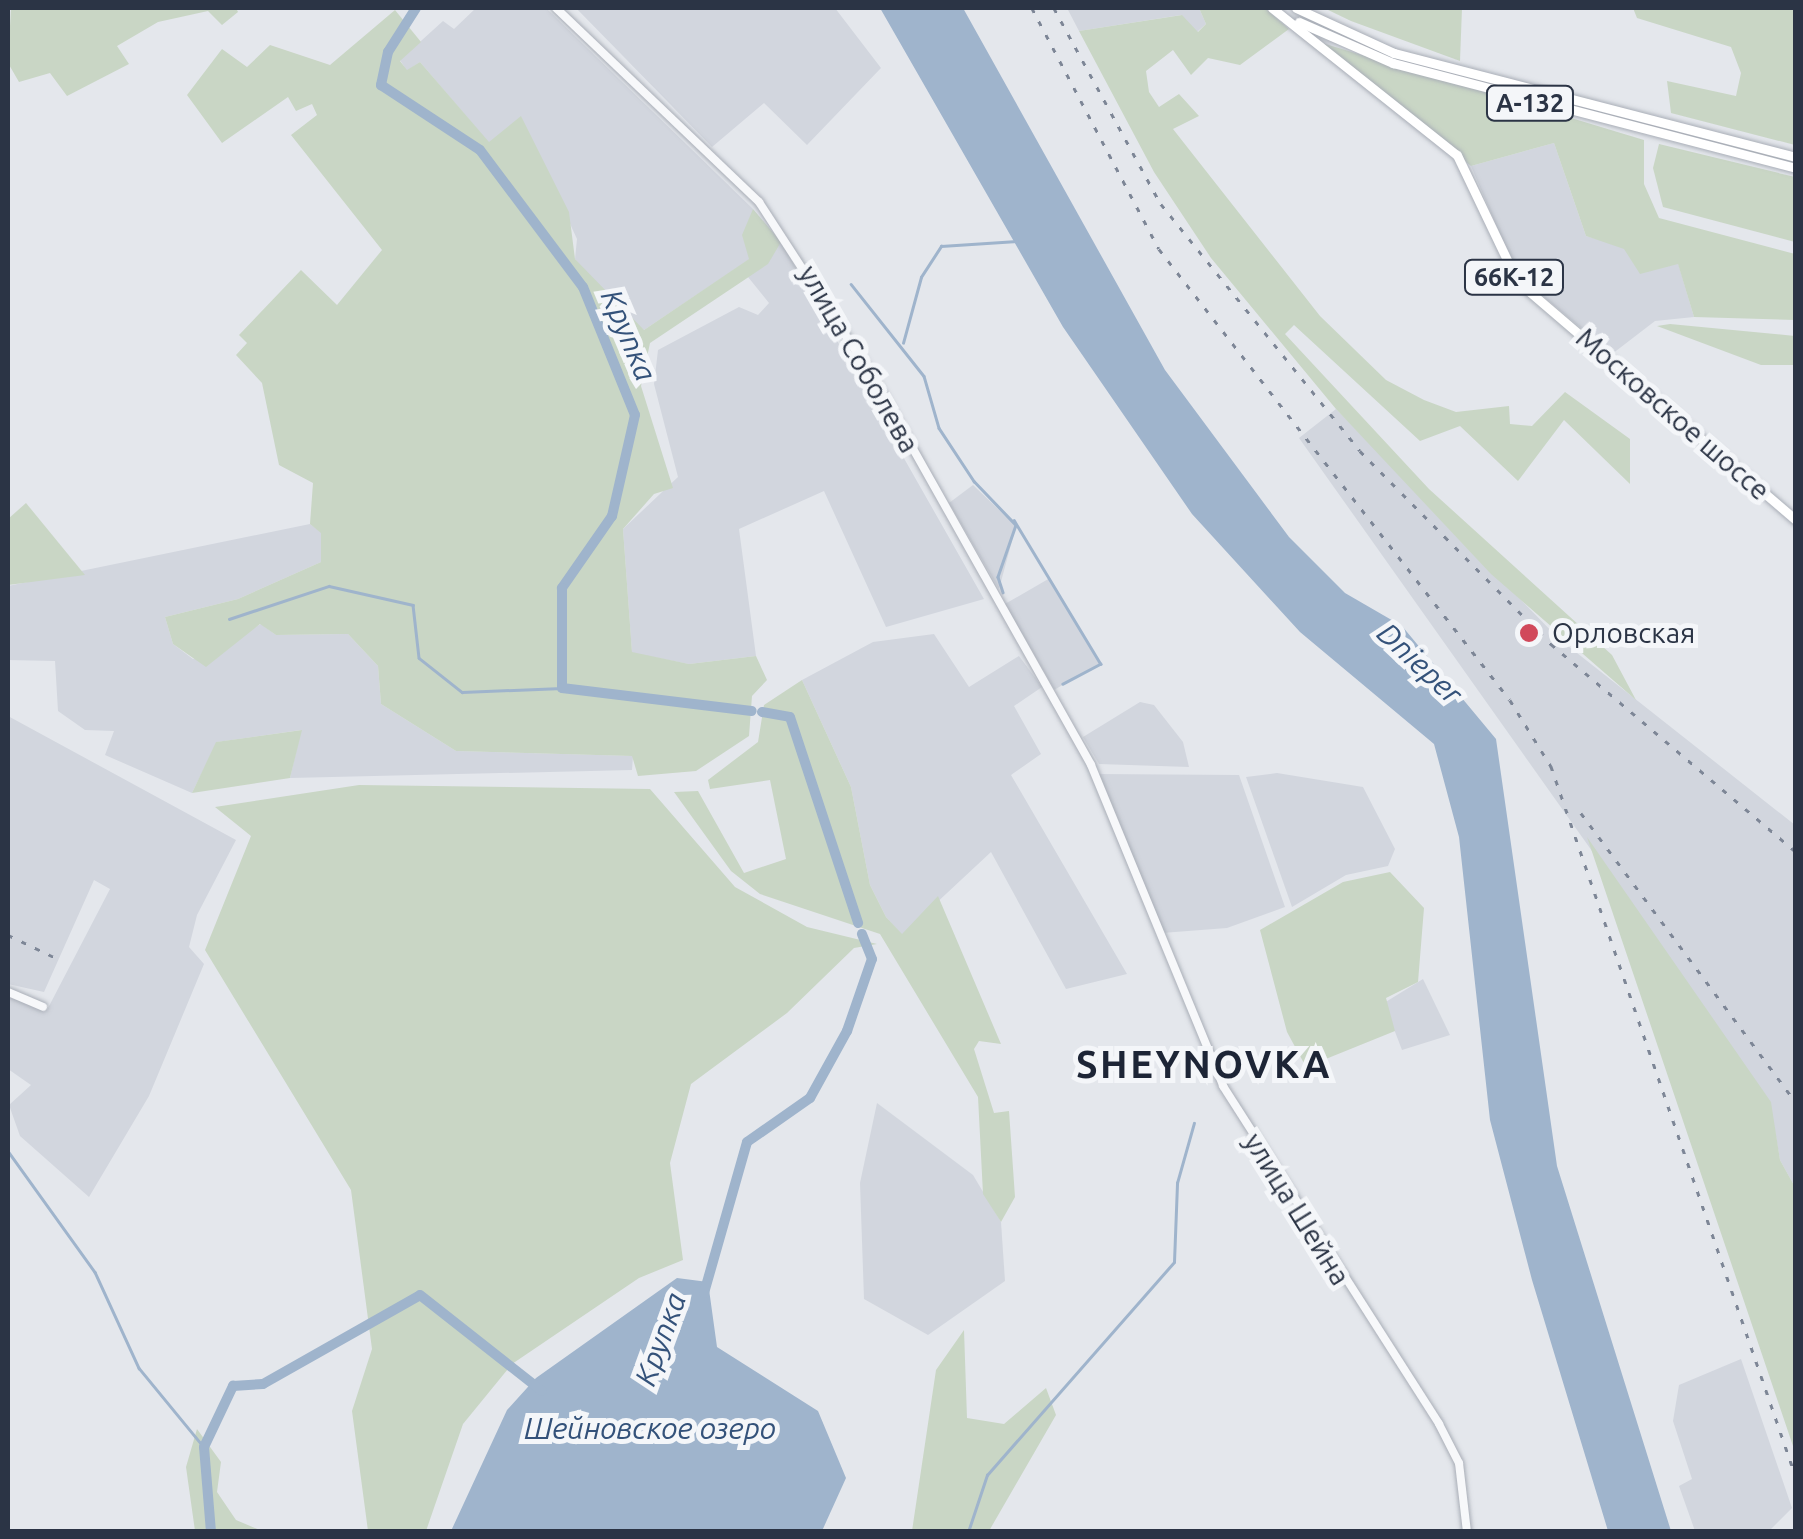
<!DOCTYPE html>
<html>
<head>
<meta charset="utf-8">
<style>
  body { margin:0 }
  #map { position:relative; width:1803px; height:1539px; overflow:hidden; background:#e4e7ec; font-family:Ubuntu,sans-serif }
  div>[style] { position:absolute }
  .built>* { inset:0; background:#d2d6de; transform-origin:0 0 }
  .green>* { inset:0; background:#c9d6c5 }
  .water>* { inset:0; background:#9fb4cc }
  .stream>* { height:2.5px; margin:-1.25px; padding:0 1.25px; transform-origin:1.25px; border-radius:1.25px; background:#9fb4cc }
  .river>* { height:10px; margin:-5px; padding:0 5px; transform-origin:5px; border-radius:5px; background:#9fb4cc }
  .roads { filter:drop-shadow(0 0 2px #a9aeb7) drop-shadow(0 0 2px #a9aeb7) }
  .tertiary>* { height:8px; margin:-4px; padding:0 4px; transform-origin:4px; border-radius:4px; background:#f7f8fa }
  .primary>* { height:9px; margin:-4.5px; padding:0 4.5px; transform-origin:4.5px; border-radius:4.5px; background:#fff }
  .rail>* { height:2.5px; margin-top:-1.25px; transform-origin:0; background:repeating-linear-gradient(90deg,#7d8696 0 5px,transparent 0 15px) }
  .dots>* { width:28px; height:28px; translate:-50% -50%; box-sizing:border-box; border:5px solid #f4f6f9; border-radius:50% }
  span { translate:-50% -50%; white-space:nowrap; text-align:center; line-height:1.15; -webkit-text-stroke:10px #f4f6f9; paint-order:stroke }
  .shield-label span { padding:2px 8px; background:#f4f6f9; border:2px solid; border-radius:8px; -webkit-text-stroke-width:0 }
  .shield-label { font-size:25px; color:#2b3445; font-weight:700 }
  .street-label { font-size:28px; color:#2b3445 }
  .poi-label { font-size:28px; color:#2b3445 }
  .left { translate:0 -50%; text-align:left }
  .water-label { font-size:30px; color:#34527a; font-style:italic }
  .district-label { font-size:38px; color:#1d2536; font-weight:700; letter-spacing:2.5px }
  .frame { position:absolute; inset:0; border:10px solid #2b3445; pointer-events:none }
</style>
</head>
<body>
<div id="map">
  <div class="built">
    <div style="clip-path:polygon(476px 8px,546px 8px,753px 209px,750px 259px,644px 330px,610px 306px,575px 259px,577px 239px,521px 117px,489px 143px,420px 62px,407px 71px,400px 60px,443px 21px,454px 29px)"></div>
    <div style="clip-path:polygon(576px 8px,835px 8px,881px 68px,807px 145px,764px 103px,712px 147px)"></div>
    <div style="clip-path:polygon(1067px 8px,1199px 8px,1206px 24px,1197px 32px,1181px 15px,1079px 31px)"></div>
    <div style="clip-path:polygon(1554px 143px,1586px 236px,1678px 263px,1694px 317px,1655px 321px,1612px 354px,1517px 274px,1471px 166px)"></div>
    <div style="clip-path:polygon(781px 242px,984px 599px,886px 627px,824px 491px,739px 529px,756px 656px,689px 664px,632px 653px,623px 529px,678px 477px,654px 384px,658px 350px,739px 307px,758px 315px,769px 303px,748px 277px)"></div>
    <div style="clip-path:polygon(1336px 409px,1558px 638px,1795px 825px,1795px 1187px,1780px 1160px,1770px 1102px,1299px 438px)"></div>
    <div style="clip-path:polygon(973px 485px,1016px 526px,999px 589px,949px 503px)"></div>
    <div style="clip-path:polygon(310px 524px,321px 532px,321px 562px,238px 599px,165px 617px,173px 644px,193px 659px,261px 624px,276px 635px,348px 634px,378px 666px,381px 704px,456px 751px,633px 756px,632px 770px,290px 778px,301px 730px,217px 742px,192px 793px,105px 755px,114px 731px,85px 730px,58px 711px,55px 661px,8px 660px,8px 586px)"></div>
    <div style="left:1050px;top:578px;width:99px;height:52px;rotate:60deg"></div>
    <div style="clip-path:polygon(934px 634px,969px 687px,1019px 656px,1042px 687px,1014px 706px,1041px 754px,1011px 775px,1127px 974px,1066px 989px,991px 852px,902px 935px,886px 917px,870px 885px,851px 787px,802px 680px,873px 642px)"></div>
    <div style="clip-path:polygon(1140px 702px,1154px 705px,1183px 742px,1189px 767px,1099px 764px,1083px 737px)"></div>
    <div style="clip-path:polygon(8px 716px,236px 840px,197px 915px,189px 947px,204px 964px,149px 1096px,89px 1197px,20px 1136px,9px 1105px,31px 1085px,8px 1069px,8px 997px,47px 1010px,110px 889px,94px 880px,44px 992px,8px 984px)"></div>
    <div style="clip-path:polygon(1277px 773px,1363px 787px,1395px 849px,1388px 866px,1346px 875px,1292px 907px,1246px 777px)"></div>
    <div style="clip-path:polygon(1097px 774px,1239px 775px,1285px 907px,1227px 928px,1162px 933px)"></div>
    <div style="clip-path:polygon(1423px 979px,1450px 1035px,1402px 1050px,1384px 1003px)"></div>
    <div style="clip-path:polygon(877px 1103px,973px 1175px,1001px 1222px,1005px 1281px,928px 1335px,864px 1299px,860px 1183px)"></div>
    <div style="clip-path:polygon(1741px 1359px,1792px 1508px,1769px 1531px,1695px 1531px,1679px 1486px,1692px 1479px,1673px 1421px,1679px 1385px)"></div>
  </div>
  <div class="green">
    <div style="clip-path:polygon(11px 8px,236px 8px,238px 12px,222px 25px,208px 11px,158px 22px,117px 46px,129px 64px,67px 96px,50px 73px,19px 82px,8px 63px)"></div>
    <div style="clip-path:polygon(1199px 8px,1265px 8px,1289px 29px,1240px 65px,1208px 58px,1191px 75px,1173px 50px,1146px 71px,1149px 92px,1159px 107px,1179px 94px,1199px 116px,1173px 129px,1320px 316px,1386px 380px,1424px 400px,1456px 412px,1509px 406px,1510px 424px,1532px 426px,1565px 392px,1630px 439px,1630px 484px,1564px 420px,1518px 481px,1460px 426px,1420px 441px,1294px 325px,1285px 334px,1429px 489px,1612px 655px,1636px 700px,1491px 574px,1336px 409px,1211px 258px,1154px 172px,1079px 31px,1182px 15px,1198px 32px,1206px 24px)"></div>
    <div style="clip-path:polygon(1324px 8px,1462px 8px,1460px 61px,1351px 21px)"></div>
    <div style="clip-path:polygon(1633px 8px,1795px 8px,1795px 145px,1671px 113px,1667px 81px,1736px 96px,1741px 73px,1731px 47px,1637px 18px)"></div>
    <div style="clip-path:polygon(395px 10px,421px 42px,400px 61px,407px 70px,420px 62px,489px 142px,521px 116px,569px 212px,575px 259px,644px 330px,749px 259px,742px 235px,753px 209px,781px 242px,768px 264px,650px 343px,641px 386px,673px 488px,654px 494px,623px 529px,632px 652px,689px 664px,756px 656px,767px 680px,752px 696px,749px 736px,696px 771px,638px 776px,632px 756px,456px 751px,381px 704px,378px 666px,348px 634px,276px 635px,260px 624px,206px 667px,173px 644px,165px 617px,238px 599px,321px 562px,321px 533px,310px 524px,313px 483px,279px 465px,262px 383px,236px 355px,247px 343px,239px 335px,301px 270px,337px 305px,382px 250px,291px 135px,317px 115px,312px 104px,296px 111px,288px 97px,222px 143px,187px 95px,222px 49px,247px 67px,270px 45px,330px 65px)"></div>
    <div style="clip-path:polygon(1322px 43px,1644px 140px,1644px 184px,1659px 218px,1795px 254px,1795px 320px,1694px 317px,1678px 264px,1640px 274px,1624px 249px,1586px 236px,1554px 143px,1471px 166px)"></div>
    <div style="clip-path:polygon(1659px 144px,1795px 177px,1795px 242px,1663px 207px,1653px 168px)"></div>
    <div style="clip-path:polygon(1670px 324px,1795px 336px,1795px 365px,1761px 365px,1657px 326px)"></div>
    <div style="clip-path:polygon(26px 503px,85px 575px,8px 585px,8px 519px)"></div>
    <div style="clip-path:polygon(802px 680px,851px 787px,870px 885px,886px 917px,902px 934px,938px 896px,1001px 1044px,979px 1041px,974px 1049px,994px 1113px,1009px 1111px,1015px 1197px,1001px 1222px,983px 1194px,978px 1097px,880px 934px,760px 894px,731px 871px,674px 792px,698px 791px,744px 873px,786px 859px,770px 780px,710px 789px,708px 780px,758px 742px,764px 705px)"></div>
    <div style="clip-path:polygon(302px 730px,290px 778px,192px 793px,216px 742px)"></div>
    <div style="clip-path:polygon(359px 785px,650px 789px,735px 887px,807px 927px,877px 944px,854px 948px,787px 1013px,691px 1084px,670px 1163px,683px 1260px,639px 1278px,512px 1364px,463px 1424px,426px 1531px,368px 1531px,352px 1411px,372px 1349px,351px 1190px,205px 950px,251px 836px,215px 807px)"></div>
    <div style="clip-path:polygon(1587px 837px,1771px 1102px,1780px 1160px,1795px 1187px,1795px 1452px)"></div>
    <div style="clip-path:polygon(1390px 872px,1424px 908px,1418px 982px,1386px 998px,1395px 1031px,1306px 1067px,1287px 1032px,1260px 930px,1343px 882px)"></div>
    <div style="clip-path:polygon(964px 1330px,967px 1418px,1004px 1424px,1046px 1388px,1056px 1415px,989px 1531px,912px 1531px,936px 1370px)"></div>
    <div style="clip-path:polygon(197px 1429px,221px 1462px,217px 1492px,236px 1520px,262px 1531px,195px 1531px,186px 1467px)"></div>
  </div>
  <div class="water">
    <div style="clip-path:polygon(880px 8px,963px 8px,1165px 370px,1289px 537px,1345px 593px,1402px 626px,1496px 739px,1557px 1166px,1671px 1531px,1608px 1531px,1532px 1280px,1490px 1120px,1459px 837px,1434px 744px,1300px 632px,1192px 514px,1063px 327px)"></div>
    <div style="clip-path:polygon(677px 1278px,708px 1282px,717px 1347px,818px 1411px,846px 1478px,822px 1531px,451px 1531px,507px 1410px,536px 1378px)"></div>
  </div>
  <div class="stream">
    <div style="left:851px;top:284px;width:117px;rotate:51.6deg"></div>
    <div style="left:924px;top:376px;width:54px;rotate:73.9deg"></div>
    <div style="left:939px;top:428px;width:64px;rotate:56.6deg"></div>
    <div style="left:974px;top:481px;width:61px;rotate:46.3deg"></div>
    <div style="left:1016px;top:525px;width:55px;rotate:109.1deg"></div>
    <div style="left:998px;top:577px;width:16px;rotate:72deg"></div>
    <div style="left:903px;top:343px;width:68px;rotate:-74.7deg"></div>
    <div style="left:921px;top:277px;width:37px;rotate:-57deg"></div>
    <div style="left:941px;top:246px;width:76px;rotate:-3.8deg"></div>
    <div style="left:1014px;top:520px;width:168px;rotate:58.9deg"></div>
    <div style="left:1101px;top:664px;width:43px;rotate:152.2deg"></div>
    <div style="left:229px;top:619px;width:105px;rotate:-18.3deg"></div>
    <div style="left:329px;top:586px;width:86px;rotate:12.7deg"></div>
    <div style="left:413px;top:605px;width:53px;rotate:83.5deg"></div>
    <div style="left:419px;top:658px;width:55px;rotate:38.3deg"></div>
    <div style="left:462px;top:692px;width:100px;rotate:-2.3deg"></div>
    <div style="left:8px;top:1151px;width:149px;rotate:54.3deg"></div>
    <div style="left:95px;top:1272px;width:106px;rotate:65.4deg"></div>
    <div style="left:139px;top:1368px;width:102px;rotate:50.6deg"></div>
    <div style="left:968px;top:1532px;width:60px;rotate:-71.6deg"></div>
    <div style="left:987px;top:1475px;width:283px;rotate:-48.7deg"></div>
    <div style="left:1174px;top:1262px;width:79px;rotate:-87.8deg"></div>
    <div style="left:1177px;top:1183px;width:62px;rotate:-74.2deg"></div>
  </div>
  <div class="river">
    <div style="left:416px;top:8px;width:52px;rotate:122.5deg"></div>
    <div style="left:388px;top:52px;width:34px;rotate:102deg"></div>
    <div style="left:381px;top:85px;width:118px;rotate:33.3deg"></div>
    <div style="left:480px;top:150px;width:171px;rotate:53.1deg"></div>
    <div style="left:583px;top:287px;width:138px;rotate:67.9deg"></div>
    <div style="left:635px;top:415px;width:104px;rotate:102.8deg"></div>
    <div style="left:612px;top:516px;width:88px;rotate:124.8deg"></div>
    <div style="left:562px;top:588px;width:100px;rotate:90deg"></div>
    <div style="left:562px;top:688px;width:191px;rotate:6.9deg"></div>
    <div style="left:762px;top:712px;width:28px;rotate:10deg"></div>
    <div style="left:790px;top:717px;width:217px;rotate:71.7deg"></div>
    <div style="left:704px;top:1293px;width:157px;rotate:-74.1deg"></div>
    <div style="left:747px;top:1142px;width:77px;rotate:-34.9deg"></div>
    <div style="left:810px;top:1098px;width:77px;rotate:-61.1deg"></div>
    <div style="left:847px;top:1031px;width:76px;rotate:-70.9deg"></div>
    <div style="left:872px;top:959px;width:27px;rotate:-112deg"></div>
    <div style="left:211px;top:1532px;width:85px;rotate:-94.7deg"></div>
    <div style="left:204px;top:1447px;width:68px;rotate:-64.6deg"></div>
    <div style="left:233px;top:1386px;width:30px;rotate:-4deg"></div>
    <div style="left:263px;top:1384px;width:180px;rotate:-29.5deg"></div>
    <div style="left:420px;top:1295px;width:155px;rotate:38.2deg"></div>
  </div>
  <div class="roads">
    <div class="tertiary">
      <div style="left:556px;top:8px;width:281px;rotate:43.7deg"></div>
      <div style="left:759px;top:202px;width:207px;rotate:57deg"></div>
      <div style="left:872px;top:376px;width:446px;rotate:60.6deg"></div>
      <div style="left:1091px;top:765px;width:347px;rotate:67.6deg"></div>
      <div style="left:1223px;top:1086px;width:401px;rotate:57.4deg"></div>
      <div style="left:1439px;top:1424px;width:44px;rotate:62.9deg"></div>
      <div style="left:1459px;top:1463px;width:69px;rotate:83.4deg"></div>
      <div style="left:8px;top:992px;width:38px;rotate:23deg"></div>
    </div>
    <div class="primary">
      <div style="left:1272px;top:8px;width:236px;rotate:38.5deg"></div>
      <div style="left:1457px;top:155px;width:140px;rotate:64.5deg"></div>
      <div style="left:1517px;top:281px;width:367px;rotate:40.6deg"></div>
      <div style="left:1296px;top:8px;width:108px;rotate:24.7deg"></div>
      <div style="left:1394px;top:53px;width:415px;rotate:14.5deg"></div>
      <div style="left:1299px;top:22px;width:103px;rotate:23.6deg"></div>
      <div style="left:1393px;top:63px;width:416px;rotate:14.6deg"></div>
    </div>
  </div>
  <div class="rail">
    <div style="left:1032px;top:8px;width:272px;rotate:62.2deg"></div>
    <div style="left:1159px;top:249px;width:571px;rotate:52.11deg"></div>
    <div style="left:1510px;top:700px;width:78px;rotate:58.2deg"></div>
    <div style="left:1551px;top:766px;width:752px;rotate:70.99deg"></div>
    <div style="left:1054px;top:8px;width:223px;rotate:61.4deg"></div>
    <div style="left:1161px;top:204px;width:317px;rotate:51.1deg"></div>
    <div style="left:1360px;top:451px;width:272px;rotate:45.3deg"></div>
    <div style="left:1551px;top:644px;width:321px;rotate:40.3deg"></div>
    <div style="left:1581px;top:813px;width:361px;rotate:53.4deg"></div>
    <div style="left:8px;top:935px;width:51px;rotate:25.6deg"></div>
  </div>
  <div class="dots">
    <div style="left:1529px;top:633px;background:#d1495b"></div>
  </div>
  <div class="shield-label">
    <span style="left:1530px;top:103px">А-132</span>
    <span style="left:1514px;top:277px">66К-12</span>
  </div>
  <div class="street-label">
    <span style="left:859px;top:359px;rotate:60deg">улица Соболева</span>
    <span style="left:1673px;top:414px;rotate:41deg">Московское шоссе</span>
    <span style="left:1297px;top:1209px;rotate:58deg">улица Шейна</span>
  </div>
  <div class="poi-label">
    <span class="left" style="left:1552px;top:633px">Орловская</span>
  </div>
  <div class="water-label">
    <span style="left:629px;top:335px;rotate:67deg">Крупка</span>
    <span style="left:1420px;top:663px;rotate:43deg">Dnieper</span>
    <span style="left:660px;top:1339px;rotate:-70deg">Крупка</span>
    <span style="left:650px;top:1428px">Шейновское озеро</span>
  </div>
  <div class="district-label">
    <span style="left:1204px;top:1065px">SHEYNOVKA</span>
  </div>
  <div class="frame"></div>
</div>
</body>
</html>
